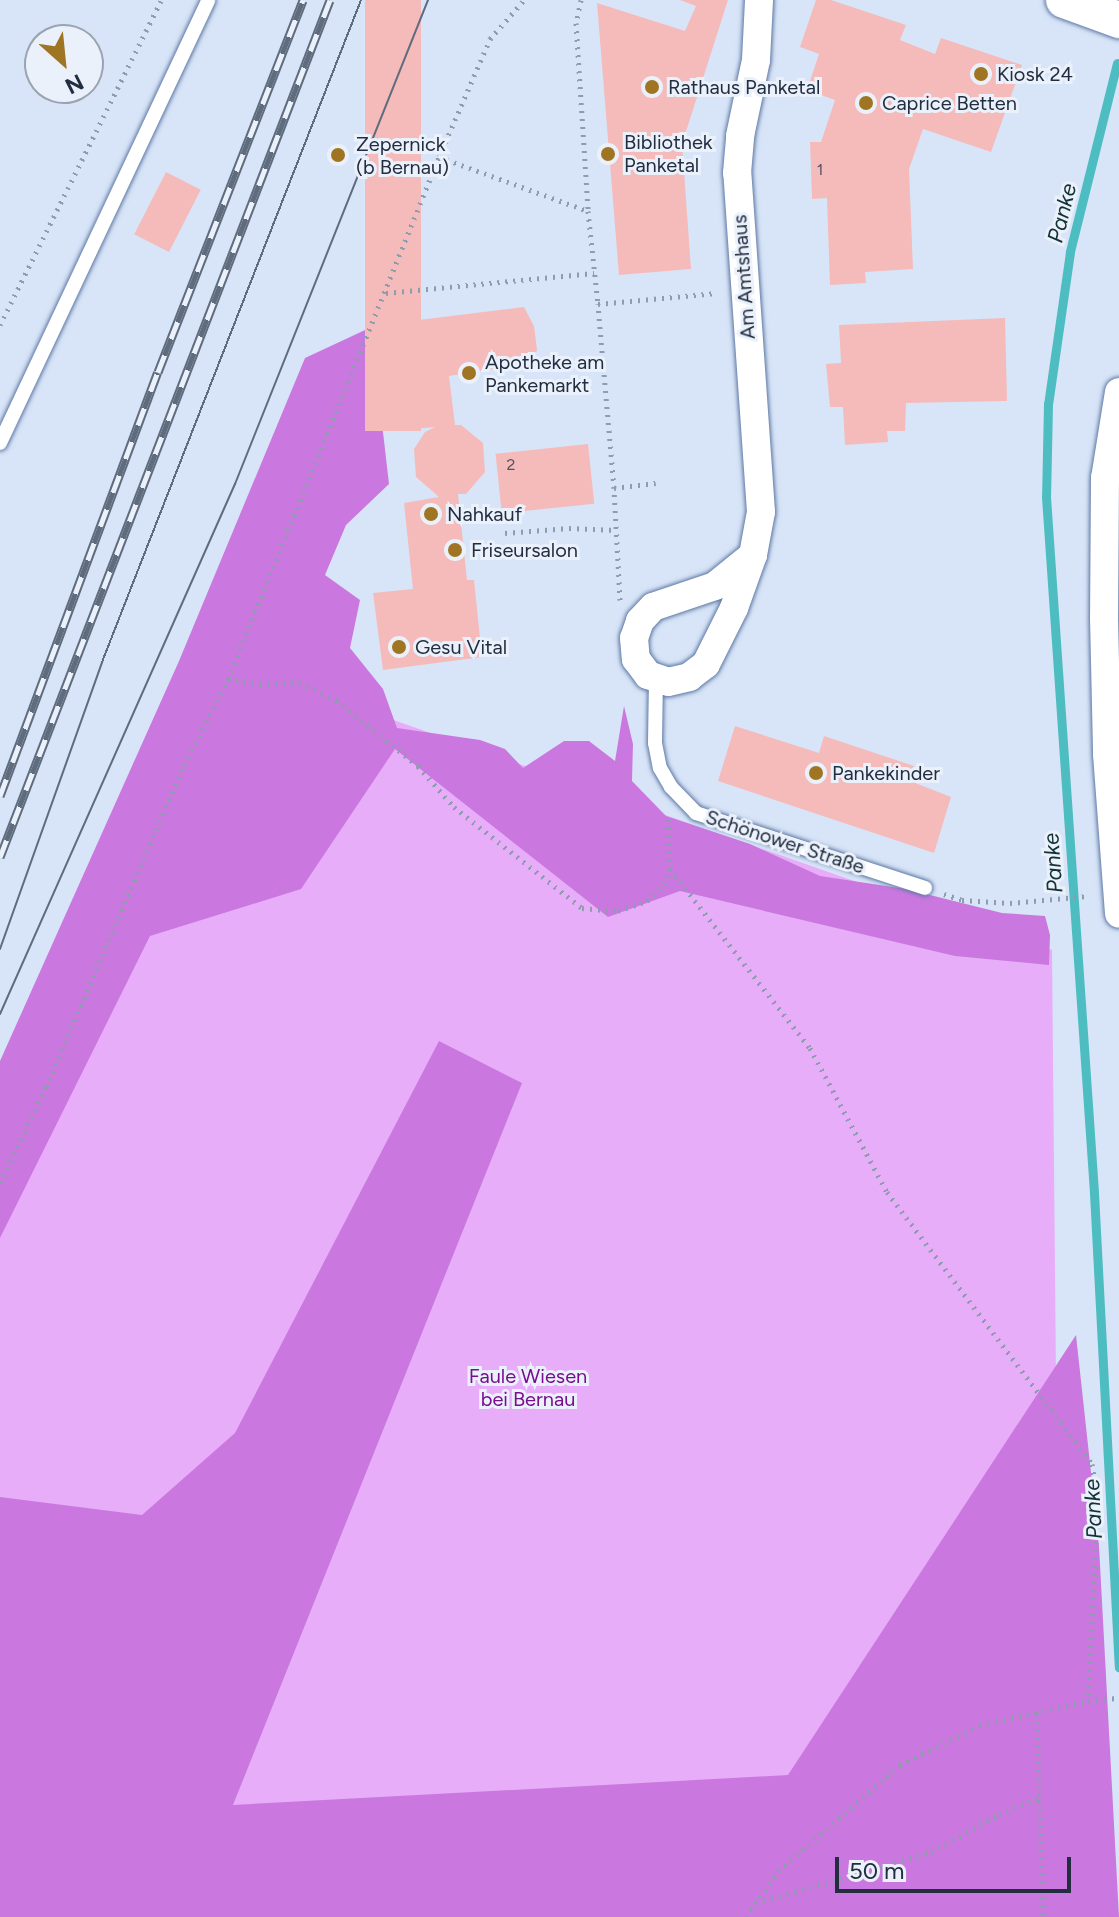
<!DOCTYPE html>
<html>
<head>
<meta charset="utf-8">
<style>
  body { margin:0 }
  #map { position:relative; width:1119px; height:1917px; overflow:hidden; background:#d8e5f8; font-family:Figtree,sans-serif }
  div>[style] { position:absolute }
  .green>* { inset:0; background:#e8adf8 }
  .forest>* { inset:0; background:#ca78df }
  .stream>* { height:9px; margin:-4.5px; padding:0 4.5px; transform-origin:4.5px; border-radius:4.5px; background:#4ebdc1 }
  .building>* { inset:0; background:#f4bbba; transform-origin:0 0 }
  .path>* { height:5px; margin-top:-2.5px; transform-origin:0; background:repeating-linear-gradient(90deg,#8f9bae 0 2px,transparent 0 8px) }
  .roads { filter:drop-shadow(0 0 2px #5d78a4) drop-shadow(0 0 2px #5d78a4) }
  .service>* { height:14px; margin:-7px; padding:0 7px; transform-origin:7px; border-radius:7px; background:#fff }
  .minor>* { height:28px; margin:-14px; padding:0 14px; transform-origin:14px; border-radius:14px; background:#fff }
  .tertiary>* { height:36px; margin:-18px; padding:0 18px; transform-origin:18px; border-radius:18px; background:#fff }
  .tram>* { height:2px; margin:-1px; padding:0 1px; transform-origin:1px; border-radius:1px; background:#5f6c7e }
  .rail>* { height:9px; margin-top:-4.5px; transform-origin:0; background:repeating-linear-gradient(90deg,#ebf1fb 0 18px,#5f6c7e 0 36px); box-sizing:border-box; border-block:2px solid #5f6c7e }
  .dots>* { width:22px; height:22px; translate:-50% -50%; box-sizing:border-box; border:4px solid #ebf1fb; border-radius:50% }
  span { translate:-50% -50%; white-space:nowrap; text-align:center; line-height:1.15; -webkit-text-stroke:6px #ebf1fb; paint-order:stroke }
  .number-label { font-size:16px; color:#56515e }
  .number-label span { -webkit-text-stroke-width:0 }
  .poi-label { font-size:20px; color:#222e40 }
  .left { translate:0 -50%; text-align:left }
  .street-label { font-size:20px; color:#222e40 }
  .park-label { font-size:20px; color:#790d90 }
  .water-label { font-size:22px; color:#113335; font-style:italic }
  .north { position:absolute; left:24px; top:24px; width:80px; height:80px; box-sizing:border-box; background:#ebf1fb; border:2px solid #9ba3b0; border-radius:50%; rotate:153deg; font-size:22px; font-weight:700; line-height:32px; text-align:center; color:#222e40 }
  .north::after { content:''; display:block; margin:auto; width:28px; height:36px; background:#9f7524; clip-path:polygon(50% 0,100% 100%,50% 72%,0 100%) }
  .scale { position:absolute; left:835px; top:1857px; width:236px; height:36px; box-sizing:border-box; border:4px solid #222e40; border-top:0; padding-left:10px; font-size:24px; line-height:28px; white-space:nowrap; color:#222e40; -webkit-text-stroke:6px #ebf1fb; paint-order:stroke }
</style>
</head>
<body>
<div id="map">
  <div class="green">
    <div style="clip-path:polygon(190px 649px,1052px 950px,1059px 1699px,1068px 1917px,0 1917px,0 1080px)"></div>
  </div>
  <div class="forest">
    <div style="clip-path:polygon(378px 324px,391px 346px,380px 406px,389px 484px,346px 525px,325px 575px,360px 600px,350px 648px,383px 689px,397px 728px,480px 740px,505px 749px,523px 768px,564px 741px,589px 741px,615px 761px,624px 706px,633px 744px,632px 781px,666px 816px,750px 844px,820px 876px,906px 889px,1002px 913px,1045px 916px,1050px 935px,1049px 965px,955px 956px,680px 891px,608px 917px,395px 749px,301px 889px,150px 936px,0 1238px,0 1061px,179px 661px,305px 358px)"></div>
    <div style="clip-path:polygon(439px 1041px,522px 1083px,233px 1805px,788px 1775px,1076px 1335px,1099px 1546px,1119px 1917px,0 1917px,0 1497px,142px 1515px,235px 1433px)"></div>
  </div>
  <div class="stream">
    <div style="left:1117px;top:63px;width:195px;rotate:104deg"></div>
    <div style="left:1070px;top:252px;width:154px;rotate:98.2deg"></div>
    <div style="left:1048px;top:404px;width:93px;rotate:91.2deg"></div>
    <div style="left:1046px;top:497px;width:698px;rotate:86.05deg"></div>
    <div style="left:1094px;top:1193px;width:475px;rotate:87deg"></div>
  </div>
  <div class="building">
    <div style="left:365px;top:0;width:56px;height:431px"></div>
    <div style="clip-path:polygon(680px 0,728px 0,682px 144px,691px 269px,619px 275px,597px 3px,685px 31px,696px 6px)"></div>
    <div style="clip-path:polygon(816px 0,831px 0,906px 25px,900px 40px,935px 54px,941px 38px,1022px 65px,991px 152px,923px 129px,909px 169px,913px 269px,865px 272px,866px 283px,830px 285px,827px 198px,812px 199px,810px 142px,821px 142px,835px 100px,807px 90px,819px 54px,800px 47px)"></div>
    <div style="left:166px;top:172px;width:39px;height:70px;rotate:27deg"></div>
    <div style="clip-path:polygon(524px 307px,534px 326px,537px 350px,531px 363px,449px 376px,455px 425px,461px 425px,483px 443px,485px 472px,466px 494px,458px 494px,467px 580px,474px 580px,482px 657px,383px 670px,373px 593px,413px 589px,404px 503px,439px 497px,416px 477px,414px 449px,425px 432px,435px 427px,404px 430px,397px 377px,402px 375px,394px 323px)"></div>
    <div style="clip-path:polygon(1005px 318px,1007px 401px,906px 403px,905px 431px,887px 431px,888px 442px,845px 445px,843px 407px,830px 407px,826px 364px,841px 363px,839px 325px)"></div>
    <div style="left:588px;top:444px;width:60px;height:93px;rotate:84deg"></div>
    <div style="clip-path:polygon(735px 726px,819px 753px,824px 736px,914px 766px,910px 781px,951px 797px,934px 853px,718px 781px)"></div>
  </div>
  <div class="path">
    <div style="left:581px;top:0;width:24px;rotate:102deg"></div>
    <div style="left:576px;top:23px;width:188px;rotate:86.3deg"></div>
    <div style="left:588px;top:211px;width:94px;rotate:83.9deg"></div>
    <div style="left:439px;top:157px;width:158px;rotate:19.9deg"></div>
    <div style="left:386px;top:293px;width:209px;rotate:-5.5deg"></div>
    <div style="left:0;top:325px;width:363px;rotate:-63.6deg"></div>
    <div style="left:614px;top:488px;width:185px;rotate:-95deg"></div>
    <div style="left:598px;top:304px;width:119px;rotate:-5.3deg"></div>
    <div style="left:505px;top:533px;width:64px;rotate:-4.5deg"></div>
    <div style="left:569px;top:528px;width:47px;rotate:2.4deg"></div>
    <div style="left:620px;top:600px;width:112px;rotate:-93.1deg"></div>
    <div style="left:614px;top:488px;width:42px;rotate:-6.8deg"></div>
    <div style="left:228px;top:679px;width:32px;rotate:9deg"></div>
    <div style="left:260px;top:684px;width:39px;rotate:-3deg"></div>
    <div style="left:299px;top:682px;width:41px;rotate:25.9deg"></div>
    <div style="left:336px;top:700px;width:105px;rotate:38.8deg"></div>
    <div style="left:418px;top:766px;width:55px;rotate:48.7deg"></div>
    <div style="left:454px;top:807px;width:163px;rotate:38.3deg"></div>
    <div style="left:582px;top:908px;width:36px;rotate:5deg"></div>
    <div style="left:618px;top:911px;width:31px;rotate:-19deg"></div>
    <div style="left:647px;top:901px;width:24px;rotate:-45deg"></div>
    <div style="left:664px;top:884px;width:16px;rotate:-68deg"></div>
    <div style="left:670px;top:869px;width:52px;rotate:-92.2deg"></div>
    <div style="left:670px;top:869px;width:227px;rotate:52deg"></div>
    <div style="left:810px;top:1048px;width:163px;rotate:61.9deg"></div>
    <div style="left:887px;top:1192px;width:341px;rotate:53deg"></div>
    <div style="left:1092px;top:1464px;width:38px;rotate:81deg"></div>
    <div style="left:1098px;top:1502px;width:199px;rotate:92.9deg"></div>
    <div style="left:944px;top:894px;width:19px;rotate:18deg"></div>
    <div style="left:962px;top:900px;width:48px;rotate:3.6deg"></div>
    <div style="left:1010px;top:903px;width:78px;rotate:-5.1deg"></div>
    <div style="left:0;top:1183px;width:106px;rotate:-64.4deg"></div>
    <div style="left:46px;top:1087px;width:350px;rotate:-66.8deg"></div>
    <div style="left:184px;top:765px;width:97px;rotate:-62.9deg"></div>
    <div style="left:228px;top:679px;width:563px;rotate:-67.99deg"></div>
    <div style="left:439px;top:157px;width:129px;rotate:-66.6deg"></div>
    <div style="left:490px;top:39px;width:52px;rotate:-48.9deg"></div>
    <div style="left:1037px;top:1713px;width:204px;rotate:88.3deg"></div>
    <div style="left:756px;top:1903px;width:182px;rotate:-16.2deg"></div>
    <div style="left:931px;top:1852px;width:78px;rotate:-29.2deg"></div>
    <div style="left:999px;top:1814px;width:43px;rotate:-21.8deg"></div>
    <div style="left:746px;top:1917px;width:56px;rotate:-55.2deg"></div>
    <div style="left:778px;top:1871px;width:162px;rotate:-41deg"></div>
    <div style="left:900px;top:1765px;width:89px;rotate:-26.6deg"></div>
    <div style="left:980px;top:1725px;width:111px;rotate:-12.5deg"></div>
    <div style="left:1088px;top:1701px;width:31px;rotate:-6deg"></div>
  </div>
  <div class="roads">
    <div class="service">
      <div style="left:0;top:443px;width:489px;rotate:-64.8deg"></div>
      <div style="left:656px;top:678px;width:65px;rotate:90.9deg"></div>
      <div style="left:655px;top:743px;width:25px;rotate:79deg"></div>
      <div style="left:660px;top:768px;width:22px;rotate:60deg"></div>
      <div style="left:671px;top:787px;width:36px;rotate:46deg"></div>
      <div style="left:696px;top:813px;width:241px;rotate:18.1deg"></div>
    </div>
    <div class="minor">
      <div style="left:1119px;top:392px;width:87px;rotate:99.2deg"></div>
      <div style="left:1105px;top:478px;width:140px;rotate:90.4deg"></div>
      <div style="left:1104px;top:618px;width:136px;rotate:88.7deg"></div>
      <div style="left:1107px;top:754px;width:160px;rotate:85.7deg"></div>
      <div style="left:753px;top:555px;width:49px;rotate:140.8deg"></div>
      <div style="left:715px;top:586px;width:65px;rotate:161.3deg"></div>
      <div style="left:653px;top:607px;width:19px;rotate:133deg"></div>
      <div style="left:640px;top:621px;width:18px;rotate:109deg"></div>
      <div style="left:634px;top:638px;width:21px;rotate:85deg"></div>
      <div style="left:636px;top:659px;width:20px;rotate:53deg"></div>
      <div style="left:648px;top:675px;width:21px;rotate:19deg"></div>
      <div style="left:668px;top:682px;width:22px;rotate:-13deg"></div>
      <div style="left:689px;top:677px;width:21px;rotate:-37deg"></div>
      <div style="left:706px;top:664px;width:63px;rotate:-63.4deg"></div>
      <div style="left:734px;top:608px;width:56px;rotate:-70.3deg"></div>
      <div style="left:753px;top:555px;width:44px;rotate:-79.5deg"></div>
      <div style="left:761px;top:512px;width:340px;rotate:-94deg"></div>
      <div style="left:737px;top:173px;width:37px;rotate:-85deg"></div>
      <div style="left:740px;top:136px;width:78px;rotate:-78.1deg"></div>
      <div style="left:756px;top:60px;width:60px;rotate:-87.1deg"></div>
    </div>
    <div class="tertiary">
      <div style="left:1064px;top:0;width:59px;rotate:20deg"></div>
    </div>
  </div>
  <div class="tram">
    <div style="left:0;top:949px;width:305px;rotate:-70.4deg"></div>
    <div style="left:102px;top:662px;width:711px;rotate:-68.63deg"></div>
    <div style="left:0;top:1014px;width:580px;rotate:-66.09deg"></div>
    <div style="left:235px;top:484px;width:521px;rotate:-68.26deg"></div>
  </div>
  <div class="rail">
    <div style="left:0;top:796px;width:452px;rotate:-69.6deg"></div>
    <div style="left:158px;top:372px;width:399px;rotate:-68.7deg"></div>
    <div style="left:0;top:857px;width:918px;rotate:-68.94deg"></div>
  </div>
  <div class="dots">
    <div style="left:981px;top:74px;background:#9f7524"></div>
    <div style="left:652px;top:87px;background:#9f7524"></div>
    <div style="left:866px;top:103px;background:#9f7524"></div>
    <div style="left:608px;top:154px;background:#9f7524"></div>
    <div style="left:338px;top:155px;background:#9f7524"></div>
    <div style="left:469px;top:373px;background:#9f7524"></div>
    <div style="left:431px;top:514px;background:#9f7524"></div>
    <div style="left:455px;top:550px;background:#9f7524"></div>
    <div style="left:399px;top:647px;background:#9f7524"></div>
    <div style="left:816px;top:773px;background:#9f7524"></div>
  </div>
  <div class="number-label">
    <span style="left:820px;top:170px">1</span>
    <span style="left:511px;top:465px">2</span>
  </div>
  <div class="poi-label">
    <span class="left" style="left:997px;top:74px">Kiosk 24</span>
    <span class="left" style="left:668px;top:87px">Rathaus Panketal</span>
    <span class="left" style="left:882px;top:103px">Caprice Betten</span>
    <span class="left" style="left:624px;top:154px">Bibliothek<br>Panketal</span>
    <span class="left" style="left:356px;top:156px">Zepernick<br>(b Bernau)</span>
    <span class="left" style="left:485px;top:374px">Apotheke am<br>Pankemarkt</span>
    <span class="left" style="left:447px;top:514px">Nahkauf</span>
    <span class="left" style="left:471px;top:550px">Friseursalon</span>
    <span class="left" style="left:415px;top:647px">Gesu Vital</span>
    <span class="left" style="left:832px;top:773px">Pankekinder</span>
  </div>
  <div class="street-label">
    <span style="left:744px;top:277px;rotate:-94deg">Am Amtshaus</span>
    <span style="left:785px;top:842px;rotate:18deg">Schönower Straße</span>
  </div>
  <div class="park-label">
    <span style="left:528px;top:1388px">Faule Wiesen<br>bei Bernau</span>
  </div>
  <div class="water-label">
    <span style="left:1062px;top:213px;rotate:-76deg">Panke</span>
    <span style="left:1053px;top:863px;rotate:-94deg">Panke</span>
    <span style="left:1093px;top:1509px;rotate:-93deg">Panke</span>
  </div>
  <div class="north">N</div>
  <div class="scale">50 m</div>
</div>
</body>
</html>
